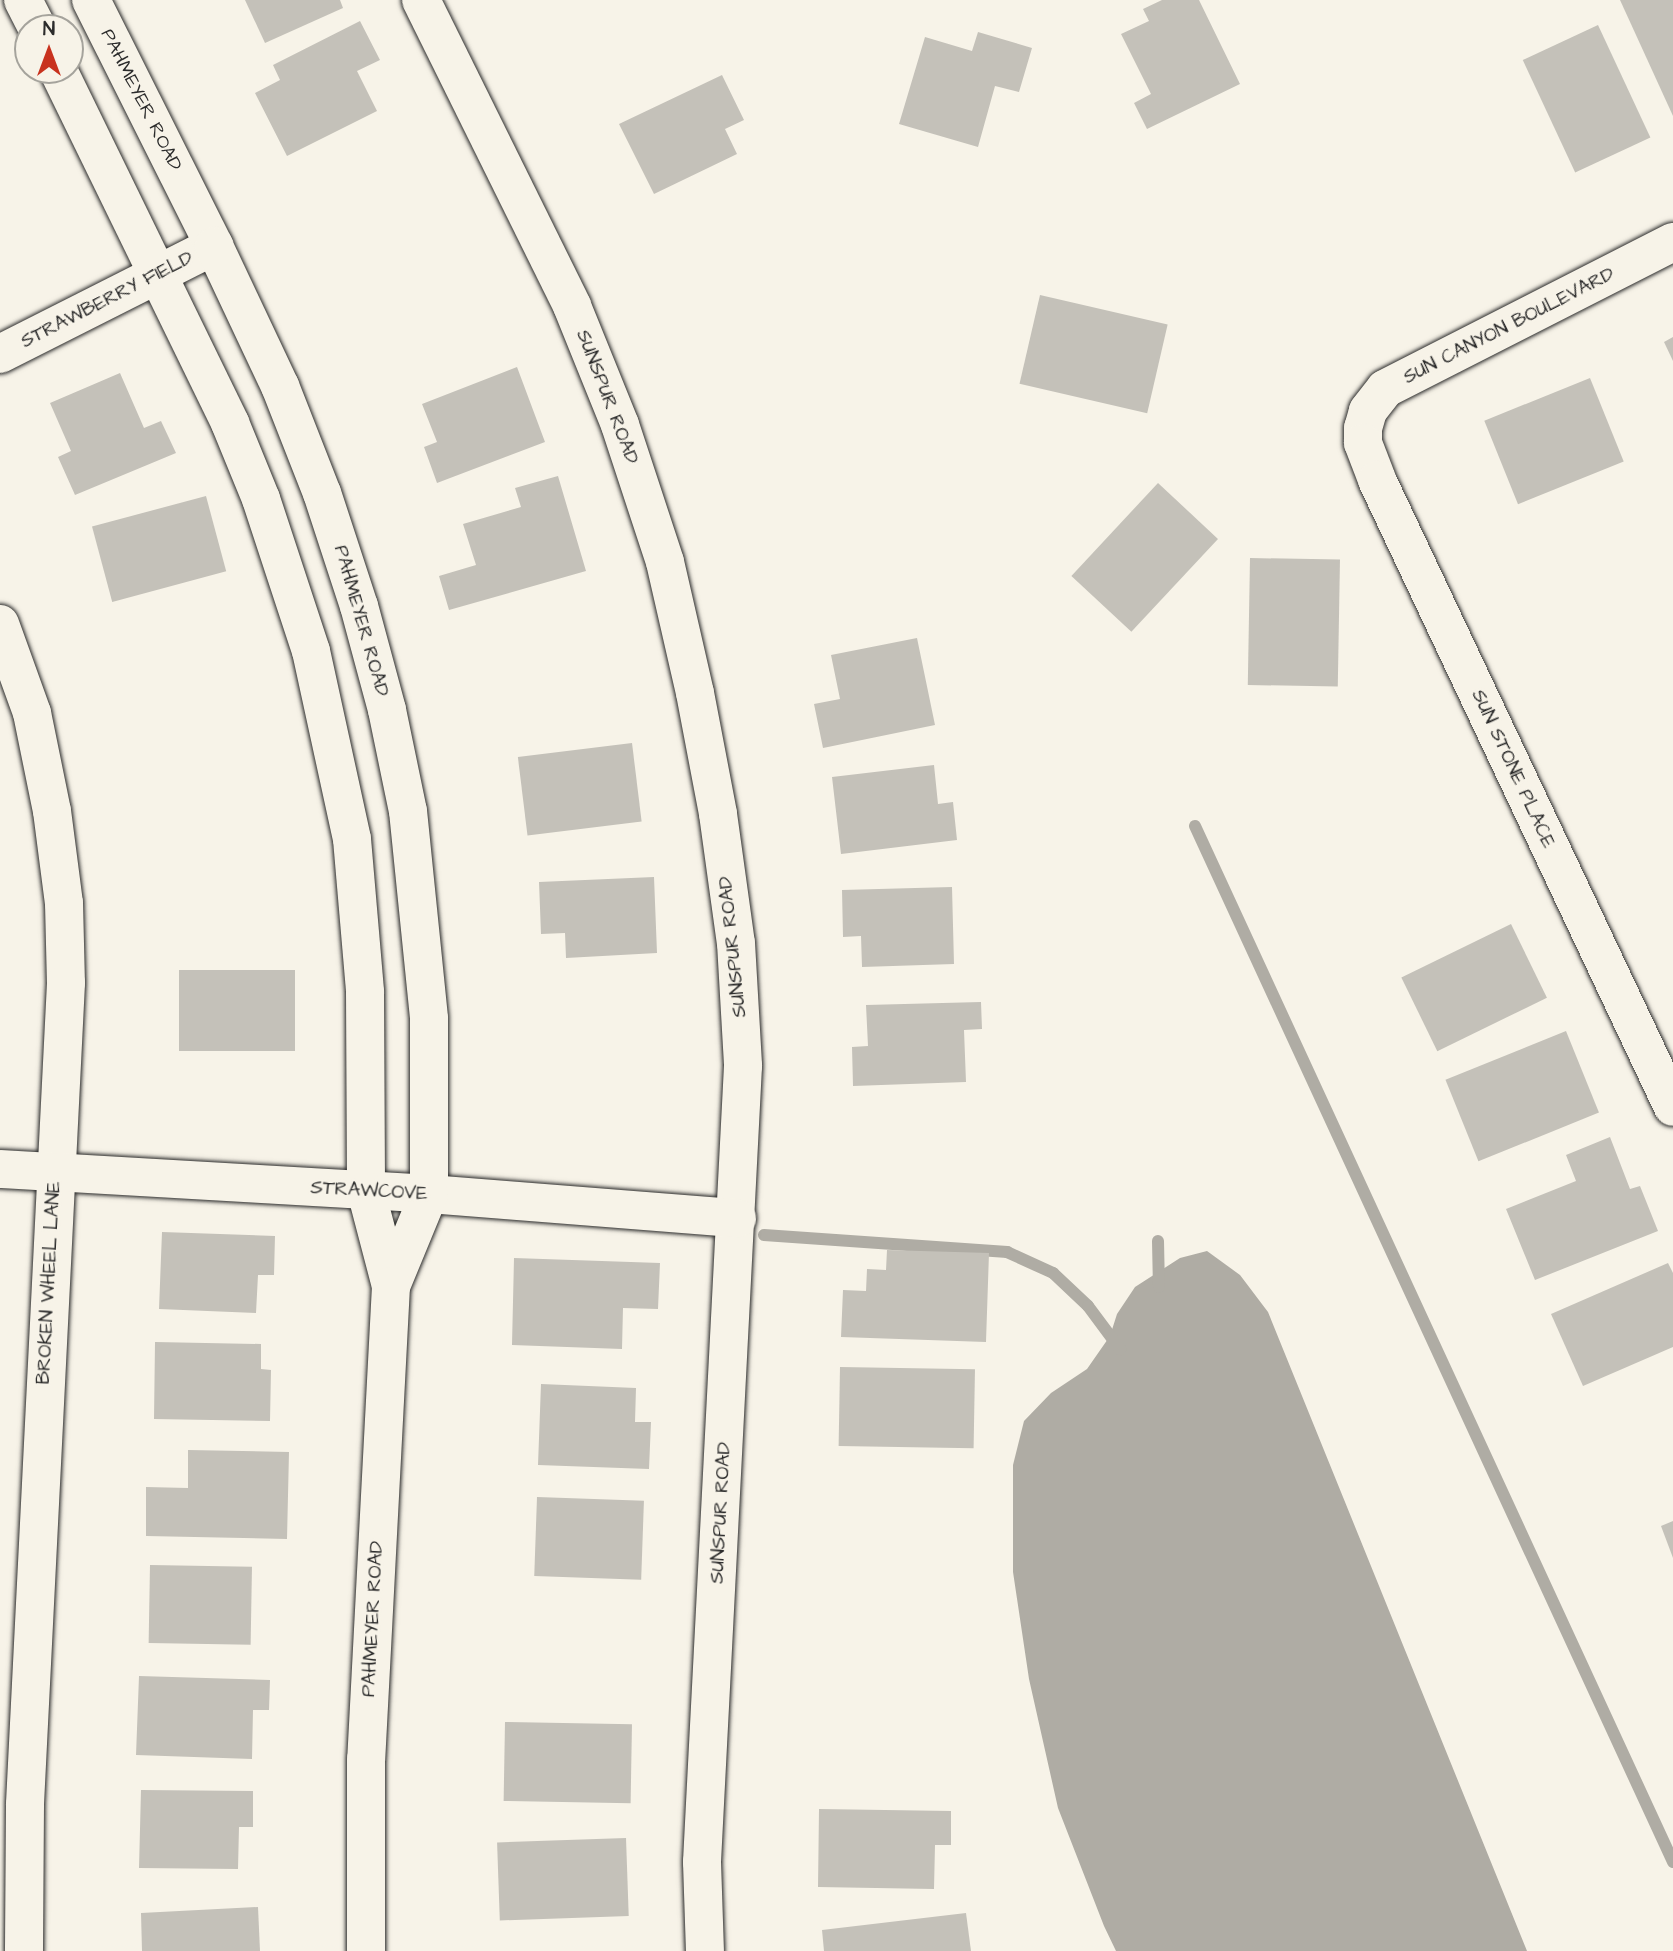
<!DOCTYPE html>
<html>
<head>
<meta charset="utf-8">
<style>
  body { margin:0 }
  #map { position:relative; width:1673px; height:1951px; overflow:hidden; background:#f7f3e8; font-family:"Architects Daughter",sans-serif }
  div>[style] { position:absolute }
  .water>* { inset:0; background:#afaca4 }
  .stream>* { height:12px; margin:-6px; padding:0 6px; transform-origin:6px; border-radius:6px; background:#afaca4 }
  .building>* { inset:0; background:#c4c1b9; transform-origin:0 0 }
  .roads { filter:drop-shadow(0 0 2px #2b2b2b) drop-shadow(0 0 2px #2b2b2b) }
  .minor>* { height:38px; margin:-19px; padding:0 19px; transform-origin:19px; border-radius:19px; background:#f7f3e8 }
  .tertiary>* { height:38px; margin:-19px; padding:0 19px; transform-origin:19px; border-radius:19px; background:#f7f3e8 }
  span { translate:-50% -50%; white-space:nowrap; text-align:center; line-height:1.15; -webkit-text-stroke:5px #f7f3e8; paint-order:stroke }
  .street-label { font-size:19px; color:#2b2b2b }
  .north { position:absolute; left:14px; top:14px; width:70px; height:70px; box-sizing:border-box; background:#f7f3e8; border:2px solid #a5a39c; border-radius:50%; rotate:0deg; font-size:19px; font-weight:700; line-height:28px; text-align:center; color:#2b2b2b }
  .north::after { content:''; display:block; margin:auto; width:24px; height:32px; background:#c8321e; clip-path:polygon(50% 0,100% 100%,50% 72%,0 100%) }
</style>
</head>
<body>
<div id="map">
  <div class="water">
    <div style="clip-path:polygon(1207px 1251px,1240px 1275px,1268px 1312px,1527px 1951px,1116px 1951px,1104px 1926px,1058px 1808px,1029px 1679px,1013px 1572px,1013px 1465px,1024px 1421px,1051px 1393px,1087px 1369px,1110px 1336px,1117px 1314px,1135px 1287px,1180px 1258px)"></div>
  </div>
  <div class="stream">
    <div style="left:1195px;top:826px;width:1141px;rotate:65.23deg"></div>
    <div style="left:764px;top:1235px;width:244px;rotate:4deg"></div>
    <div style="left:1007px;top:1252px;width:51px;rotate:24.5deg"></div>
    <div style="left:1053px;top:1273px;width:48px;rotate:43.3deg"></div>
    <div style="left:1088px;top:1306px;width:54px;rotate:53.3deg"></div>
    <div style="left:1158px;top:1241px;width:46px;rotate:88.8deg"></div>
  </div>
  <div class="building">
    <div style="clip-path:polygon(245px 0,340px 0,343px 8px,265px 43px)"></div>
    <div style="clip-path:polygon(1162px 0,1199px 0,1240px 84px,1147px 129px,1134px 103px,1151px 94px,1121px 34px,1149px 21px,1143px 9px)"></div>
    <div style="clip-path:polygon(1620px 0,1673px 0,1673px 116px)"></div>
    <div style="clip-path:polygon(360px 21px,380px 60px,357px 71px,377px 111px,287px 156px,255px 93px,280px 80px,273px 65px)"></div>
    <div style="left:1598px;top:25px;width:124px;height:83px;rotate:65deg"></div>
    <div style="clip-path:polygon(978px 32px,1032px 48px,1019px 92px,995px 86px,978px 147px,899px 124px,925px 37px,972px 51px)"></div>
    <div style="clip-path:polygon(722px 75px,744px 120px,725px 129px,737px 154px,654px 194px,619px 124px)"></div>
    <div style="left:1040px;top:295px;width:131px;height:91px;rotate:13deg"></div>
    <div style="clip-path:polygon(1673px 337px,1673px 361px,1664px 342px)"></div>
    <div style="clip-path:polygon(517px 367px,545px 442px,437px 483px,424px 447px,437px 442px,422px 404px)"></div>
    <div style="clip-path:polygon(120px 373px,144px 428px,161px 421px,176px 453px,75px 495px,58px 457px,71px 451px,50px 403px)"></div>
    <div style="left:1590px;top:378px;width:90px;height:114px;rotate:68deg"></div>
    <div style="clip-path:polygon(558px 476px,586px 571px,449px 610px,439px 576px,476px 565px,463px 524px,521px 507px,515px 488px)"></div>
    <div style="left:1158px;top:483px;width:82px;height:127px;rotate:43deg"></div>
    <div style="left:206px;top:496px;width:78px;height:118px;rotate:75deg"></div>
    <div style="left:1250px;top:558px;width:90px;height:127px;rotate:1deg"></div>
    <div style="clip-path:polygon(917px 638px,935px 725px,823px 748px,814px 704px,840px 699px,831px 655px)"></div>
    <div style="left:632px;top:743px;width:79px;height:115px;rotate:83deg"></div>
    <div style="clip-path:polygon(934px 765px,938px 804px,953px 802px,957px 840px,841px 854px,832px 777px)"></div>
    <div style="clip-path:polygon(654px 877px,657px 953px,566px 958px,565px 933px,541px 934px,539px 882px)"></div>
    <div style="clip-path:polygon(952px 887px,954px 964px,862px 967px,861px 936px,843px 937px,842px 890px)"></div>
    <div style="left:1511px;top:924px;width:82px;height:122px;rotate:64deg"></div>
    <div style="left:179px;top:970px;width:116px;height:81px"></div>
    <div style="clip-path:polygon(981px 1002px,982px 1029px,964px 1030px,966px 1082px,853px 1086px,852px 1047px,868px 1046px,866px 1005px)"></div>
    <div style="left:1566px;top:1031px;width:88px;height:130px;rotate:68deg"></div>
    <div style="clip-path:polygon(1610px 1137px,1630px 1189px,1640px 1186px,1658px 1231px,1535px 1280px,1506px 1209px,1576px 1181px,1566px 1155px)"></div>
    <div style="clip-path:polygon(162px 1232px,275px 1236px,274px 1275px,258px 1275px,256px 1313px,159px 1309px)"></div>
    <div style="clip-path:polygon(887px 1250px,989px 1253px,986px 1342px,841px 1337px,843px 1290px,866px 1291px,867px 1269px,886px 1270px)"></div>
    <div style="clip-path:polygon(514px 1258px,660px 1263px,658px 1309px,623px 1308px,622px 1349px,512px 1345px)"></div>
    <div style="clip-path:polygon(1668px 1263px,1673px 1273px,1673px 1347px,1583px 1386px,1551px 1314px)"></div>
    <div style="clip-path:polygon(155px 1342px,261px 1344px,261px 1369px,271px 1370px,270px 1421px,154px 1419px)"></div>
    <div style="left:840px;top:1367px;width:135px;height:79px;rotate:1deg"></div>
    <div style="clip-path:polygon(541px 1384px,636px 1388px,635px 1422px,651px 1422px,649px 1469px,538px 1465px)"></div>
    <div style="clip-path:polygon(188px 1450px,289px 1452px,287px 1539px,146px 1536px,146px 1487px,188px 1488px)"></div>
    <div style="left:537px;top:1497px;width:107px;height:79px;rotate:2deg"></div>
    <div style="clip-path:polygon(1673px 1521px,1673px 1558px,1661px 1526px)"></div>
    <div style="left:150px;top:1565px;width:102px;height:78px;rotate:1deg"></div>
    <div style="clip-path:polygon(139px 1676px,270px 1680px,269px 1710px,253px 1710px,252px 1759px,136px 1755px)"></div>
    <div style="left:505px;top:1722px;width:127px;height:79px;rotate:1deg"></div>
    <div style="clip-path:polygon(141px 1790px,253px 1791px,253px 1827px,239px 1827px,238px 1869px,139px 1868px)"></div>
    <div style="clip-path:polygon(819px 1809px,951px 1811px,951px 1845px,935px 1845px,934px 1889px,818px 1887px)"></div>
    <div style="left:626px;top:1838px;width:78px;height:129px;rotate:88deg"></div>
    <div style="clip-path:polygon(258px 1907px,260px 1951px,142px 1951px,141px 1913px)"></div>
    <div style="clip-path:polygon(966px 1913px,971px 1951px,824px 1951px,822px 1930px)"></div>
  </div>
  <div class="roads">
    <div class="minor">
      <div style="left:421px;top:0;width:341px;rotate:63.7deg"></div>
      <div style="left:572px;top:306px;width:128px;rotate:68deg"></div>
      <div style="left:620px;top:425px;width:144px;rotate:71.8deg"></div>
      <div style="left:665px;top:562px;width:134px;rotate:77.1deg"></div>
      <div style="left:695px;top:693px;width:123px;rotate:79.2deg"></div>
      <div style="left:718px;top:814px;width:130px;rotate:82.1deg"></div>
      <div style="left:736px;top:943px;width:123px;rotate:86.7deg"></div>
      <div style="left:743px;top:1066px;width:797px;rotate:92.95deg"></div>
      <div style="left:702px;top:1862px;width:89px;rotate:88.1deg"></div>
      <div style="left:1673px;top:242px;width:323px;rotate:153deg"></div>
      <div style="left:1385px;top:389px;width:28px;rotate:128deg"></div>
      <div style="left:1368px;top:411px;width:18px;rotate:106deg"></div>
      <div style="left:1363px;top:428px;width:15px;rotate:90deg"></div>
      <div style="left:1363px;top:443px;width:40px;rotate:69deg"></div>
      <div style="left:1377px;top:480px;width:693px;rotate:64.73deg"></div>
      <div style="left:0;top:354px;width:240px;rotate:-26.8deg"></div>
      <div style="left:0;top:624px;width:95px;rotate:70.2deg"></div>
      <div style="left:32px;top:713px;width:100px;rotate:78.5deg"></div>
      <div style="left:52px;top:811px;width:93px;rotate:82.6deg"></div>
      <div style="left:64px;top:903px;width:80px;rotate:88.6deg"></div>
      <div style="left:66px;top:983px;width:823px;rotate:92.86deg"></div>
      <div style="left:25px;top:1805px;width:146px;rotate:90.4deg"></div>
      <div style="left:0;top:1169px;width:430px;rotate:3.3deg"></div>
      <div style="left:429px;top:1194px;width:309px;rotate:4.5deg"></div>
    </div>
    <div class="tertiary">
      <div style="left:23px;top:0;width:31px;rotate:63deg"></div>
      <div style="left:91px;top:0;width:275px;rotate:63.4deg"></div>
      <div style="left:214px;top:246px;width:155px;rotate:64.8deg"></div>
      <div style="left:280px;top:386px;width:115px;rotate:68.6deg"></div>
      <div style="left:322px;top:493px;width:119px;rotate:71.9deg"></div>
      <div style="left:359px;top:606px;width:108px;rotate:74.9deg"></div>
      <div style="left:387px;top:710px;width:103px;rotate:78.3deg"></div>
      <div style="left:408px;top:811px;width:209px;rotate:84.2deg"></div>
      <div style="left:429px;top:1019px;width:175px;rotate:90deg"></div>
      <div style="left:429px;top:1194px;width:100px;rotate:112.4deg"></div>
      <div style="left:58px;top:70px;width:393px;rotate:64deg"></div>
      <div style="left:230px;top:423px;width:82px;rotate:67.8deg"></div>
      <div style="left:261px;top:499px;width:160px;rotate:71.8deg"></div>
      <div style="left:311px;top:651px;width:192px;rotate:77.7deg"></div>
      <div style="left:352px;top:839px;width:154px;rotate:85.1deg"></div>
      <div style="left:365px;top:992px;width:199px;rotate:89.7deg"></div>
      <div style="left:366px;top:1191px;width:98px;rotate:75.3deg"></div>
      <div style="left:391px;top:1286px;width:474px;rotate:93deg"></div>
      <div style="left:366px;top:1759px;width:192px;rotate:90deg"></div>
    </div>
  </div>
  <div class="street-label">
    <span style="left:141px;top:100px;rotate:63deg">PAHMEYER ROAD</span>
    <span style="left:107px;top:300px;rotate:-27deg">STRAWBERRY FIELD</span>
    <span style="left:1509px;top:326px;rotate:-27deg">SUN CANYON BOULEVARD</span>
    <span style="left:607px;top:397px;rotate:69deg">SUNSPUR ROAD</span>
    <span style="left:361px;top:621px;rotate:74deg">PAHMEYER ROAD</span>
    <span style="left:1513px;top:769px;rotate:65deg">SUN STONE PLACE</span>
    <span style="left:733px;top:947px;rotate:-96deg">SUNSPUR ROAD</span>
    <span style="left:369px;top:1191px;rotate:3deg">STRAWCOVE</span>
    <span style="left:49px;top:1283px;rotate:-87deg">BROKEN WHEEL LANE</span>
    <span style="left:721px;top:1513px;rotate:-87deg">SUNSPUR ROAD</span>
    <span style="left:373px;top:1619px;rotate:-87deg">PAHMEYER ROAD</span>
  </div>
  <div class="north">N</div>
</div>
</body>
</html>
